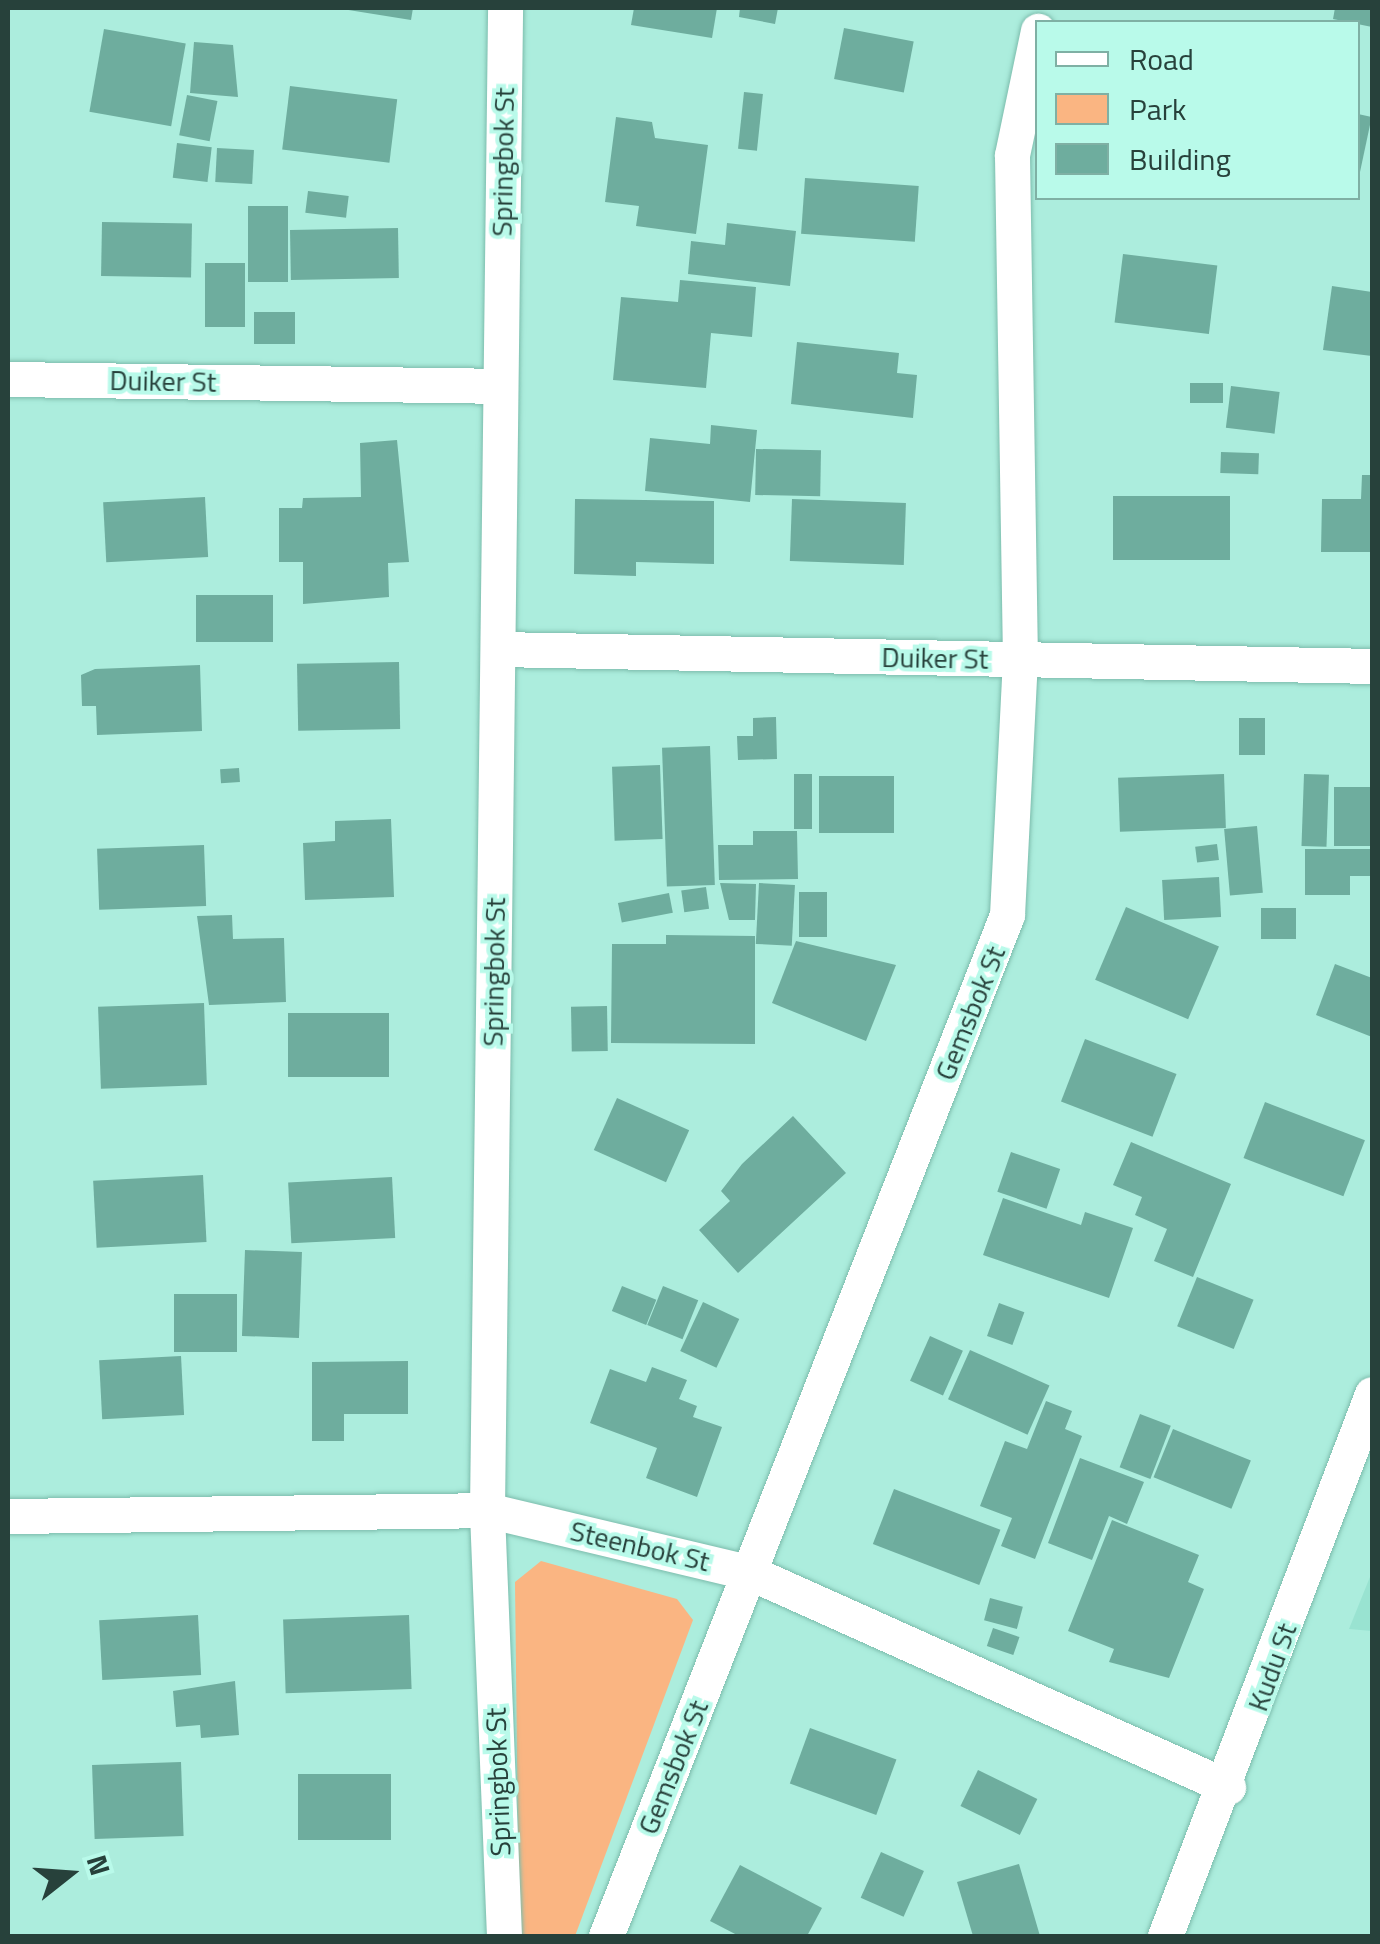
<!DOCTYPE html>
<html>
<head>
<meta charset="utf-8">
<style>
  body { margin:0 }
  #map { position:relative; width:1380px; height:1944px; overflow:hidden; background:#aceddd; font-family:"Titillium Web",sans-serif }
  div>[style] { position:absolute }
  .built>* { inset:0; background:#99e3d1 }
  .green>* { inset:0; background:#fab582 }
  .building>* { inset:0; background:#6ead9e; transform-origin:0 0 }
  .roads { filter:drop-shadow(0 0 2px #7cbcac) drop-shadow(0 0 2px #7cbcac) }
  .minor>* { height:35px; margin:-17.5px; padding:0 17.5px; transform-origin:17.5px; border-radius:17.5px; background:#fff }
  span { translate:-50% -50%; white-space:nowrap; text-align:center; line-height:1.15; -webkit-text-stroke:8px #b9faea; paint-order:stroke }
  .street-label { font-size:28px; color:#27413b }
  .frame { position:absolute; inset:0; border:10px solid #27413b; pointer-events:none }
  .legend { position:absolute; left:1035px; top:20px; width:325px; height:180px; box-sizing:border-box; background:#b9faea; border:2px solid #7fb0a4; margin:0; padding:12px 18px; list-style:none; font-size:30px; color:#27413b }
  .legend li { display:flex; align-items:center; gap:20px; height:50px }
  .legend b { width:50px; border:2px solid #7fb0a4 }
  .north { position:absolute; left:20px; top:1824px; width:100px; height:100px; -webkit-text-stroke:8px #b9faea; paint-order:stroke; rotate:73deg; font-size:28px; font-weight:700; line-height:40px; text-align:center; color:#27413b }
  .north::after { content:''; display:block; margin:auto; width:35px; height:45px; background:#27413b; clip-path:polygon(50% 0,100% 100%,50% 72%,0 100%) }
</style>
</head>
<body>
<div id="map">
  <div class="built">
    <div style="clip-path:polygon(1372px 1572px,1372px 1631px,1349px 1629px)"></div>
  </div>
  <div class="green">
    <div style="clip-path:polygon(541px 1561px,677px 1599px,693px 1620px,575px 1936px,519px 1936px,515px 1582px)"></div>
  </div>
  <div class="building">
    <div style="clip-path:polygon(336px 8px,413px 8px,411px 20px)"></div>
    <div style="clip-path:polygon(634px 8px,717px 8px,712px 38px,631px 25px)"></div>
    <div style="clip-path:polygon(740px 8px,778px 8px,775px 24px,739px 17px)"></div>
    <div style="clip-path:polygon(1335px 8px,1372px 8px,1372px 27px,1333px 19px)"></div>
    <div style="left:844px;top:28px;width:71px;height:52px;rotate:11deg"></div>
    <div style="left:104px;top:29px;width:83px;height:84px;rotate:10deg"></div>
    <div style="clip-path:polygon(194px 42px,233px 45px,238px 97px,190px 93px)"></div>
    <div style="left:290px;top:86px;width:108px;height:64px;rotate:7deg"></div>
    <div style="left:744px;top:92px;width:19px;height:57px;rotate:6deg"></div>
    <div style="left:187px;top:95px;width:31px;height:41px;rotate:11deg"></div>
    <div style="left:1358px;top:114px;width:14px;height:68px;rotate:12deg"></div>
    <div style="clip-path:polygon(616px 117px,652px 122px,655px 138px,708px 145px,696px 234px,636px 226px,639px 206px,605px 202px)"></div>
    <div style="left:177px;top:143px;width:35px;height:35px;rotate:7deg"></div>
    <div style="left:217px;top:148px;width:37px;height:34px;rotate:3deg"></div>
    <div style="left:805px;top:178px;width:114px;height:56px;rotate:4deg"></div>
    <div style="left:308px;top:191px;width:41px;height:22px;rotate:7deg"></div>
    <div style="left:248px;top:206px;width:40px;height:76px"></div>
    <div style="left:102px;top:222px;width:90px;height:54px;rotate:1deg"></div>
    <div style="clip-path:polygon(727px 223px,796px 231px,790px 286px,688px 274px,691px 241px,725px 245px)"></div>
    <div style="left:398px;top:228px;width:50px;height:108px;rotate:89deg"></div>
    <div style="left:1123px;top:254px;width:95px;height:69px;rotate:7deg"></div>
    <div style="left:205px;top:263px;width:40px;height:64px"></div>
    <div style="clip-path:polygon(680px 280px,756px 287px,752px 337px,711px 333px,706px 388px,613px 380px,621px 297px,678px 302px)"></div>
    <div style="clip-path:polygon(1332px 286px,1372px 292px,1372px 356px,1323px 350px)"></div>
    <div style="left:254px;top:312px;width:41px;height:32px"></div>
    <div style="clip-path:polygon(797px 342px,899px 353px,897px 373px,917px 375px,913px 418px,791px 404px)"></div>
    <div style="left:1190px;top:383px;width:33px;height:20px"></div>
    <div style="left:1231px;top:386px;width:49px;height:42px;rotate:7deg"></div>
    <div style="clip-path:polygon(711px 425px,757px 430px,750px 502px,645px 491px,650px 438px,710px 444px)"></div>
    <div style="clip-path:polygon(397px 440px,409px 562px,388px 563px,389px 597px,303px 604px,303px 562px,279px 562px,279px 508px,302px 508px,303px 498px,361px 497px,360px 443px)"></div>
    <div style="left:756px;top:449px;width:65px;height:46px;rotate:1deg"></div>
    <div style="left:1221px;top:452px;width:38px;height:21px;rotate:2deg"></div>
    <div style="clip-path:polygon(1362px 475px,1372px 475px,1372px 552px,1321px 552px,1322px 499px,1361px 499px)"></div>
    <div style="left:1113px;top:496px;width:117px;height:64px"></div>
    <div style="left:205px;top:497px;width:60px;height:102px;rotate:87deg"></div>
    <div style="clip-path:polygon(575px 499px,714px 501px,714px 564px,636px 562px,636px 576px,574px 574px)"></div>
    <div style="left:792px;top:499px;width:114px;height:62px;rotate:2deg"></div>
    <div style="left:196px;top:595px;width:77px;height:47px"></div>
    <div style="left:399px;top:662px;width:67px;height:102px;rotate:89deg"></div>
    <div style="clip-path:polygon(200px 665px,202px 731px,97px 735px,96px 706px,82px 706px,81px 675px,95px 669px)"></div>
    <div style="clip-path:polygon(776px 717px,777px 759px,738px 760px,737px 736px,753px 736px,753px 718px)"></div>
    <div style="left:1265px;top:718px;width:37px;height:26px;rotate:90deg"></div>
    <div style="left:710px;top:746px;width:139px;height:48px;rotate:88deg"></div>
    <div style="left:660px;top:765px;width:74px;height:48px;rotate:88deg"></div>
    <div style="left:239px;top:768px;width:14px;height:19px;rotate:86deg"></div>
    <div style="left:794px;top:774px;width:18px;height:55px"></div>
    <div style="left:1224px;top:774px;width:54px;height:106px;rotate:88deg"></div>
    <div style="left:1304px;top:774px;width:25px;height:72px;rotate:2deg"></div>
    <div style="left:894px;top:776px;width:57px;height:75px;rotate:90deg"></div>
    <div style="left:1334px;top:787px;width:38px;height:59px"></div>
    <div style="clip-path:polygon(391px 819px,394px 897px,305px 900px,303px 843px,335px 841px,335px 821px)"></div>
    <div style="left:1257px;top:826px;width:67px;height:33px;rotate:85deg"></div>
    <div style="clip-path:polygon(753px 831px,797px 831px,798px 879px,719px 880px,718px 845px,753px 845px)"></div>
    <div style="left:1217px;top:844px;width:16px;height:22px;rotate:83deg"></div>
    <div style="left:204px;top:845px;width:61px;height:107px;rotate:88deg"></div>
    <div style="clip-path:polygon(1305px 849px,1371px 849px,1371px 876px,1350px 876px,1350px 895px,1305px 895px)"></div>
    <div style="left:1219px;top:877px;width:40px;height:57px;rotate:87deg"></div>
    <div style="clip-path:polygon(720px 883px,756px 884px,755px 920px,729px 920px)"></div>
    <div style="left:759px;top:883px;width:36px;height:61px;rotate:3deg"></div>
    <div style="left:706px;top:887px;width:22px;height:25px;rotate:82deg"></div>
    <div style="left:799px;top:892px;width:28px;height:45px"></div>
    <div style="left:669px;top:893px;width:20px;height:52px;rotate:79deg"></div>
    <div style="left:1126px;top:907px;width:101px;height:79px;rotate:23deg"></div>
    <div style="left:1296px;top:908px;width:31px;height:35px;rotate:90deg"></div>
    <div style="clip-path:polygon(232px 915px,233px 939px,284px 938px,286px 1002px,209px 1005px,197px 916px)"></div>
    <div style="clip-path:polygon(666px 935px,755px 936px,755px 1044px,611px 1043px,612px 944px,666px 944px)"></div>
    <div style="clip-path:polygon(796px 941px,896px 965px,866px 1041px,772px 1003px)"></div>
    <div style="clip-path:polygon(1335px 964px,1372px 978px,1372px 1037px,1316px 1015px)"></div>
    <div style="left:204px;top:1003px;width:82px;height:106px;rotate:88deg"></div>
    <div style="left:607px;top:1006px;width:45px;height:36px;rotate:89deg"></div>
    <div style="left:389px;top:1013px;width:64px;height:101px;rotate:90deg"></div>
    <div style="left:1085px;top:1039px;width:98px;height:67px;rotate:21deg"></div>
    <div style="left:617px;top:1098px;width:79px;height:57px;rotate:24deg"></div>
    <div style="left:1265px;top:1102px;width:107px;height:60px;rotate:21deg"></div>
    <div style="clip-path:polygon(793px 1116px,846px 1173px,738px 1273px,699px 1230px,730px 1201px,721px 1191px,742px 1164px)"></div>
    <div style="clip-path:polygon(1131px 1142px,1231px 1184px,1193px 1277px,1154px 1261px,1167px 1229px,1135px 1215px,1142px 1197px,1113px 1185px)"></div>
    <div style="left:1011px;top:1152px;width:52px;height:42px;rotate:19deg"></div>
    <div style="left:203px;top:1175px;width:67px;height:110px;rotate:87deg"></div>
    <div style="left:392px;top:1177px;width:61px;height:104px;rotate:87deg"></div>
    <div style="clip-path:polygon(1003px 1198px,1081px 1225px,1085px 1212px,1133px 1228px,1109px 1298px,983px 1255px)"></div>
    <div style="left:245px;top:1250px;width:57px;height:86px;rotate:2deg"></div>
    <div style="left:1197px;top:1277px;width:61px;height:53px;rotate:22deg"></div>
    <div style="left:622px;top:1286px;width:37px;height:27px;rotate:22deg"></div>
    <div style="left:663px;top:1286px;width:38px;height:42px;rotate:22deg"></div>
    <div style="left:174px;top:1294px;width:63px;height:58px"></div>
    <div style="left:703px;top:1302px;width:40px;height:54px;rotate:25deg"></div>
    <div style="left:999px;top:1303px;width:27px;height:35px;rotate:20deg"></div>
    <div style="left:930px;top:1336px;width:36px;height:49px;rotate:24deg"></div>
    <div style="left:970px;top:1350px;width:87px;height:54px;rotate:24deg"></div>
    <div style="left:181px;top:1356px;width:59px;height:82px;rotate:87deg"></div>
    <div style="clip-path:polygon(408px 1361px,408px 1414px,344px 1414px,344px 1441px,312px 1441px,312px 1362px)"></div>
    <div style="clip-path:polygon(652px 1367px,687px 1380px,679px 1399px,697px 1406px,693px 1417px,722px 1427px,697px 1497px,646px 1478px,657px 1448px,590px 1423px,610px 1369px,646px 1382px)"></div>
    <div style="clip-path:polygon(1046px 1401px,1072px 1411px,1065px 1429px,1082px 1436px,1035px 1559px,1001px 1546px,1012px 1518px,980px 1506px,1005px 1441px,1027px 1449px)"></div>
    <div style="left:1140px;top:1414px;width:33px;height:57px;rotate:21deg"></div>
    <div style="left:1173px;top:1429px;width:84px;height:52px;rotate:22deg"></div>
    <div style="clip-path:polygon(1080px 1458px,1144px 1482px,1127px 1524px,1109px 1516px,1092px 1560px,1048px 1543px)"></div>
    <div style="left:894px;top:1489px;width:114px;height:59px;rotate:21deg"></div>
    <div style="clip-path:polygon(1112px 1520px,1199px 1555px,1188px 1582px,1204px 1589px,1169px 1678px,1109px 1662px,1114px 1649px,1068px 1631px)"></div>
    <div style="left:990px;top:1598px;width:34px;height:23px;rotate:15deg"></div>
    <div style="left:198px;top:1615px;width:60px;height:99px;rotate:87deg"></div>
    <div style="left:409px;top:1615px;width:74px;height:126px;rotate:88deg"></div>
    <div style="left:993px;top:1628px;width:28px;height:19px;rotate:19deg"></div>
    <div style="clip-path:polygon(235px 1681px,239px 1735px,201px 1738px,200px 1725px,176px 1727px,173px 1691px)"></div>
    <div style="left:810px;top:1728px;width:92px;height:59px;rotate:20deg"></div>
    <div style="left:181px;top:1762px;width:74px;height:89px;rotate:88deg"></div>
    <div style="left:978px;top:1770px;width:66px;height:40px;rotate:26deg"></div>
    <div style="left:298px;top:1774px;width:93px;height:66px"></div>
    <div style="left:881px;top:1852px;width:47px;height:50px;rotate:24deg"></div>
    <div style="clip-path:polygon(1019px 1864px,1040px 1936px,973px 1936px,957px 1882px)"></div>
    <div style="clip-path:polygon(740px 1865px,822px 1908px,807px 1936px,739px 1936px,710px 1921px)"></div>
  </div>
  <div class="roads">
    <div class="minor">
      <div style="left:8px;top:379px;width:490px;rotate:0.8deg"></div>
      <div style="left:498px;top:649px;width:874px;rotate:1.11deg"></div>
      <div style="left:8px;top:1516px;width:479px;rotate:-0.7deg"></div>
      <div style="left:487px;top:1510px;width:271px;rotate:13.4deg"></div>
      <div style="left:751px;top:1573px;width:523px;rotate:24.16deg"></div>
      <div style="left:504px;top:1936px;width:426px;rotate:-92.3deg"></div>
      <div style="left:487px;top:1510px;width:1502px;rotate:-89.31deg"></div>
      <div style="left:606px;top:1936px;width:1097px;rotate:-68.56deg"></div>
      <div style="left:1007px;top:915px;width:255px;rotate:-87.1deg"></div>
      <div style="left:1020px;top:660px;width:505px;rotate:-90.91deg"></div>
      <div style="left:1012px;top:155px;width:127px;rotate:-78.2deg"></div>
      <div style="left:1165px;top:1936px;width:580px;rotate:-69.1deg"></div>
    </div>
  </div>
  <div class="street-label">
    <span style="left:503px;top:162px;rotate:-89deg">Springbok St</span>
    <span style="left:163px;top:381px;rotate:1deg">Duiker St</span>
    <span style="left:935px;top:658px;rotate:1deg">Duiker St</span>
    <span style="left:494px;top:972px;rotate:-89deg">Springbok St</span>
    <span style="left:970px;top:1013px;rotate:-68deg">Gemsbok St</span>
    <span style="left:640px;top:1546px;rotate:13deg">Steenbok St</span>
    <span style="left:1272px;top:1667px;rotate:-70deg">Kudu St</span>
    <span style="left:673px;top:1767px;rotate:-68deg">Gemsbok St</span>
    <span style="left:498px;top:1782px;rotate:-92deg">Springbok St</span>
  </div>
  <div class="frame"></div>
  <ul class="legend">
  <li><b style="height:12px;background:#fff"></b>Road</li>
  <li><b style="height:28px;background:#fab582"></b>Park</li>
  <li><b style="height:28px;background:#6ead9e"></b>Building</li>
  </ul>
  <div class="north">N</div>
</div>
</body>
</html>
